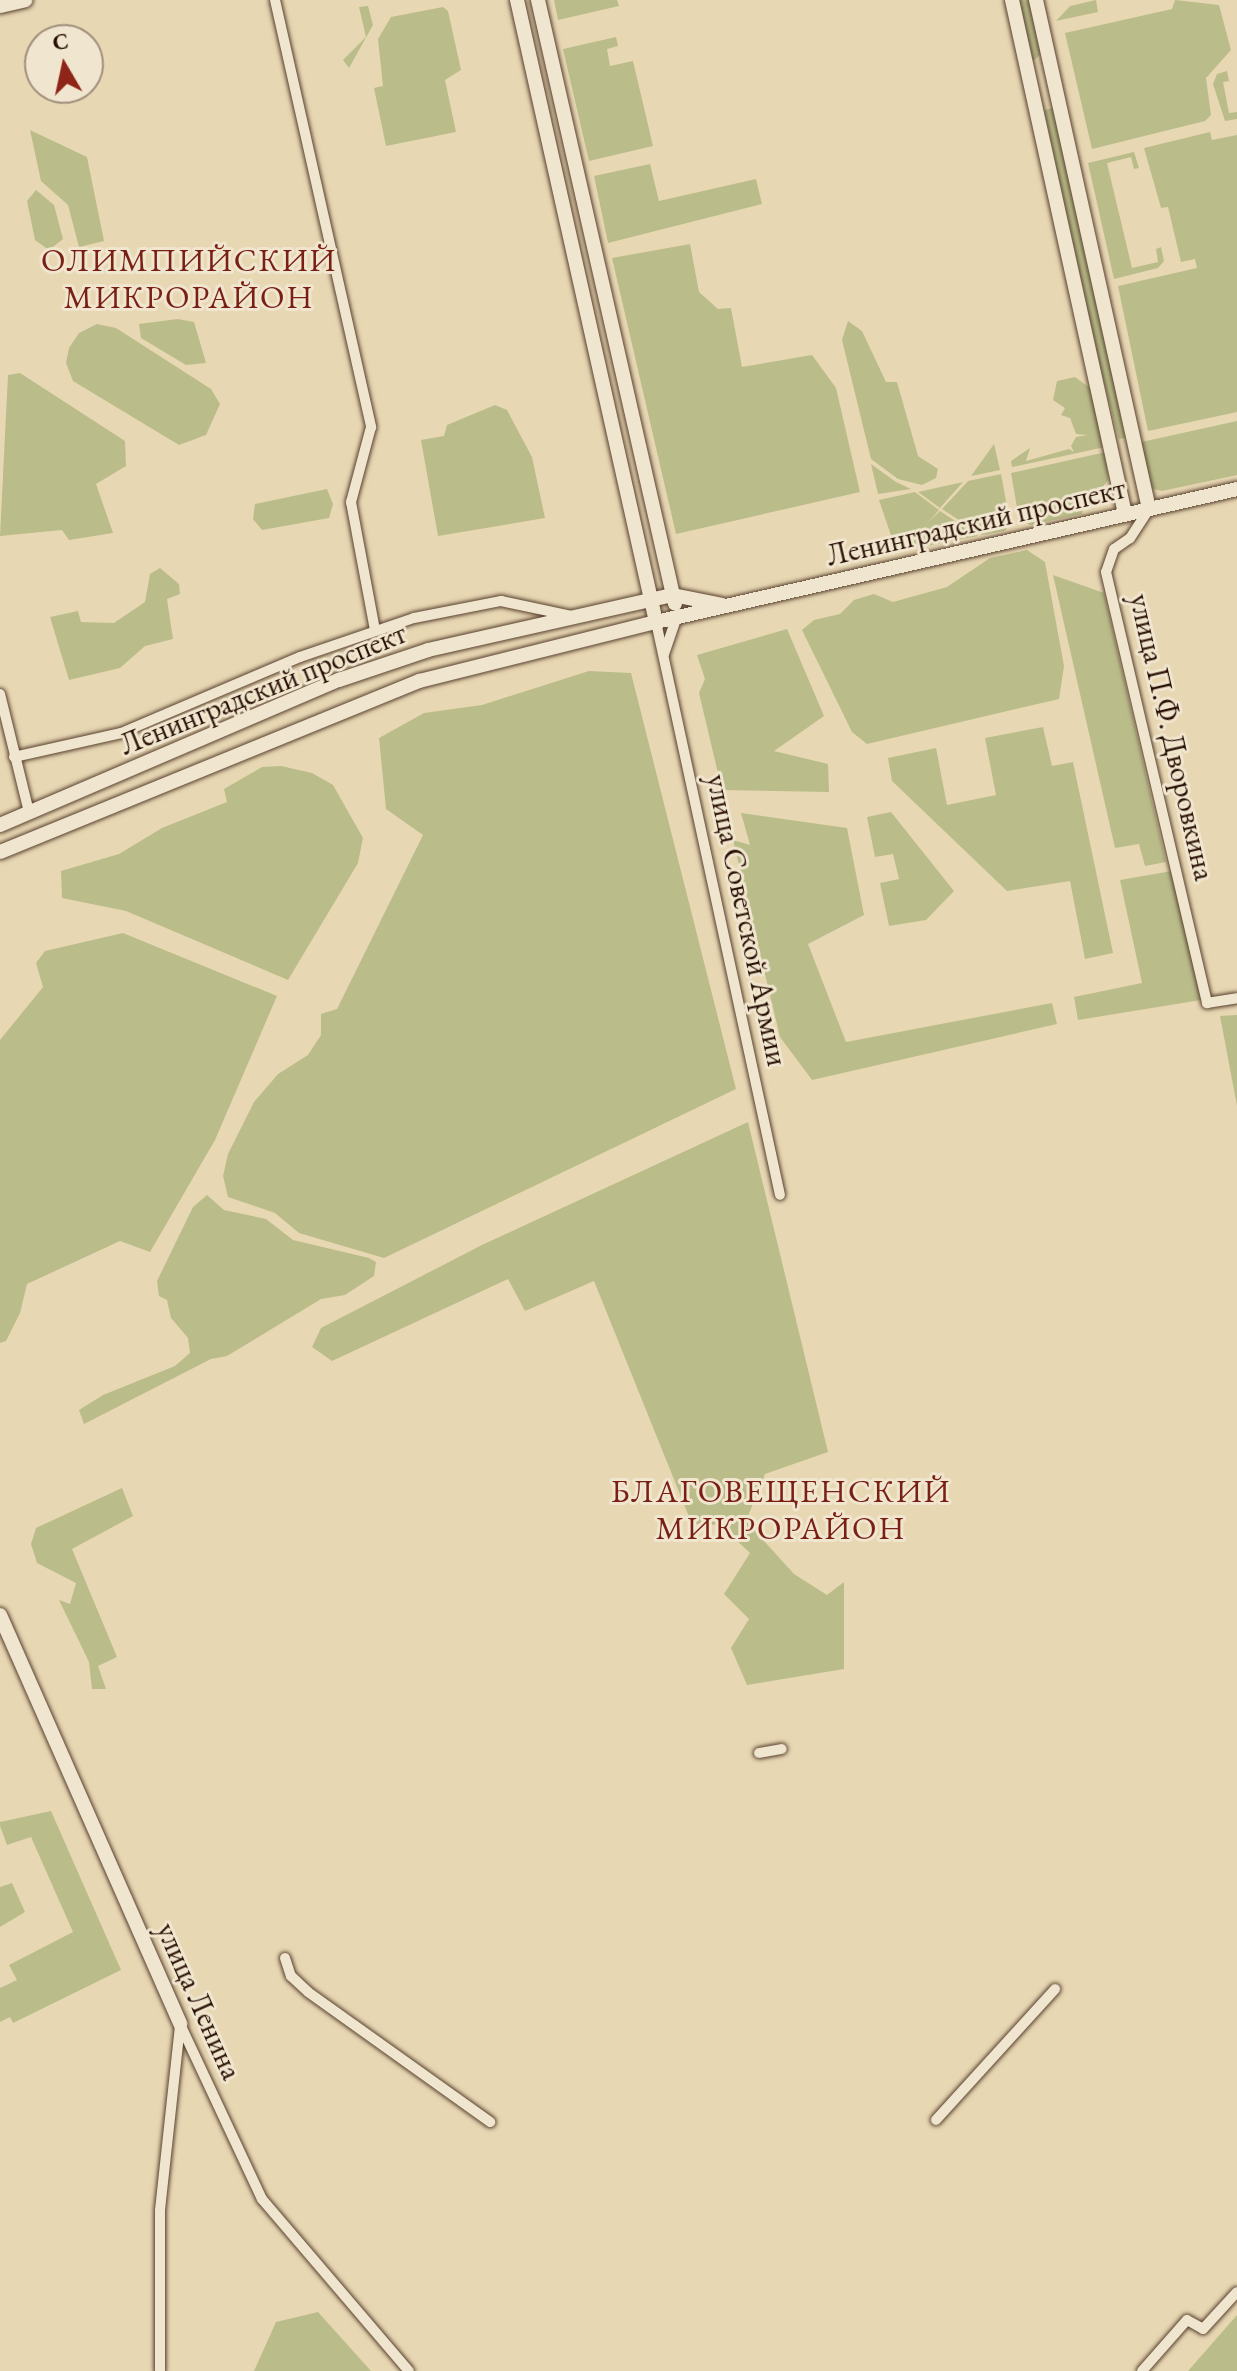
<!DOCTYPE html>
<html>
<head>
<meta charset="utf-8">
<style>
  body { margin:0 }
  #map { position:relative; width:1237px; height:2371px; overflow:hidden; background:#e8d7b3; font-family:"EB Garamond",serif }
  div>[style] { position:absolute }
  .green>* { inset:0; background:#babd8a }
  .roads { filter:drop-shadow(0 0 2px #58412f) drop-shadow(0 0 2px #58412f) }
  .street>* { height:10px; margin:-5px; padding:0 5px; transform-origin:5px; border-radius:5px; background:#f0e5ce }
  .secondary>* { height:14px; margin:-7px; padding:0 7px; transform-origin:7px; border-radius:7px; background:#f0e5ce }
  span { translate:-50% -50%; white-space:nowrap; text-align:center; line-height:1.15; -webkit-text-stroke:6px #f0e5ce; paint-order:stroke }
  .street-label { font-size:30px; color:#280f03 }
  .neighbourhood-label { font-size:32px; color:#7a1f14; letter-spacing:2px }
  .north { position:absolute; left:24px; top:24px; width:80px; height:80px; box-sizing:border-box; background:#f0e5ce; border:2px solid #a08f7d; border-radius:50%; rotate:351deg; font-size:22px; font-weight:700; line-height:32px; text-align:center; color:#280f03 }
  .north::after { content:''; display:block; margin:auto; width:28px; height:36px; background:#8f2418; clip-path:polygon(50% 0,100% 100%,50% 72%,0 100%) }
</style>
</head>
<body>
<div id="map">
  <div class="green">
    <div style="clip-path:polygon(554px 0,617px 0,619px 6px,558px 20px)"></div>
    <div style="clip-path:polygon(1019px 0,1030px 0,1041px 54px,1033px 61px)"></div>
    <div style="clip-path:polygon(1096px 0,1098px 12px,1056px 21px,1070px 6px)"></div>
    <div style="clip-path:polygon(1175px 0,1219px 5px,1231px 50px,1206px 78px,1211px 115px,1205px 121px,1092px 149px,1065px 33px,1172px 9px)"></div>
    <div style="clip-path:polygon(368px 6px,373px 25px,349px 68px,343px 60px,366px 37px,359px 7px)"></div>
    <div style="clip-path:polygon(443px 7px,448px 11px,461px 70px,445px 80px,456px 132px,386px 146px,374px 88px,383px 86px,378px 39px,391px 17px)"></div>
    <div style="clip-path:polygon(616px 37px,618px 46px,607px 49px,610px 66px,633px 61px,653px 146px,589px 161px,563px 49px)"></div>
    <div style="clip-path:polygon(1227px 71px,1229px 81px,1223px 82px,1229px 113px,1237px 112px,1237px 119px,1225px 121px,1213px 84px,1217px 74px)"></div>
    <div style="clip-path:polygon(1054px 108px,1112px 371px,1125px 438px,1119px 439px,1100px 367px,1044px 110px)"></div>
    <div style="clip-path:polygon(30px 130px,87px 157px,104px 241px,79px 247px,68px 205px,41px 181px)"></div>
    <div style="clip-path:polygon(1210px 132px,1212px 140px,1237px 135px,1237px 412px,1148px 431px,1118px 286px,1197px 268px,1195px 259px,1181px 262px,1168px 207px,1161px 208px,1144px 148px)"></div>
    <div style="clip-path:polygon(1134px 152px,1139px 168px,1134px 169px,1131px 157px,1107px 163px,1132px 268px,1158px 262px,1156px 249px,1161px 247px,1164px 261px,1158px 268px,1114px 279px,1088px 163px)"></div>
    <div style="clip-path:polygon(650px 164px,659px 201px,756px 179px,762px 204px,608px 243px,594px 176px)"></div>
    <div style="clip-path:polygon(36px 190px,54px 205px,63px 239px,49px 250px,35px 240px,27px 201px)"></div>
    <div style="clip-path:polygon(690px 244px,699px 292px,718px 309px,731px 308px,742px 367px,812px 355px,836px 388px,860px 492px,676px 534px,612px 258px)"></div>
    <div style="clip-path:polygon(178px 319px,194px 322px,206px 363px,186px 365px,141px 338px,139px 324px)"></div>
    <div style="clip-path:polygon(848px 321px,862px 331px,886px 382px,897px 382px,918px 456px,938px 469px,936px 478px,922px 485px,898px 479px,871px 459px,842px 340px)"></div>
    <div style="clip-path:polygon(97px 324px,116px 328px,211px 389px,220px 404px,206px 435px,179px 445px,73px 381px,66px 363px,69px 348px,79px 333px)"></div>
    <div style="clip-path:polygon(20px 373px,125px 441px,126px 466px,96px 484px,113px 533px,69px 540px,62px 530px,0 536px,8px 375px)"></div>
    <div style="clip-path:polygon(1075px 377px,1090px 388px,1105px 447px,1012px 467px,1011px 461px,1030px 448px,1026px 461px,1069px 449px,1074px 452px,1071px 446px,1076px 437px,1088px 435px,1076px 434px,1070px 418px,1061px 415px,1065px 408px,1053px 400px,1057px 381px)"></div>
    <div style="clip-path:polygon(495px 405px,507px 410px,532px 457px,545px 518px,438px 536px,421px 440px,444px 436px,447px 425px)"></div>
    <div style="clip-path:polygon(1237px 421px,1237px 475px,1162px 491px,1149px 488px,1137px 443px)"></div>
    <div style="clip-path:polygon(994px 444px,1000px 470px,971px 476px)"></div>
    <div style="clip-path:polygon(1106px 452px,1108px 480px,1099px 492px,1086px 495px,1082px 514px,1030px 525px,1019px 519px,1011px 473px)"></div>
    <div style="clip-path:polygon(871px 464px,896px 482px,911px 489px,878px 494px)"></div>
    <div style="clip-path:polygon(1001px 474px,1010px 523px,1005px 531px,982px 535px,942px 509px,968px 481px)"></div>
    <div style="clip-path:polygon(963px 482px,940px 508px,918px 492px)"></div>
    <div style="clip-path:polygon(327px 489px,333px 504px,329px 518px,262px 530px,253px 519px,255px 504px)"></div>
    <div style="clip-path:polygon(915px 492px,939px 510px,918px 534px,895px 547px,879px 500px)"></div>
    <div style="clip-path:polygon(940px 511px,978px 536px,905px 550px,903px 546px)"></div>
    <div style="clip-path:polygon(1027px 550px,1045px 562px,1064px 666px,1059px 699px,867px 744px,852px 732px,802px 630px,814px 620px,840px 614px,854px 600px,874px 594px,893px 602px,947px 587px,990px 558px)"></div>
    <div style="clip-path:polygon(160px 568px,179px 584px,180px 594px,167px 599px,173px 639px,145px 646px,120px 668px,69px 680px,50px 617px,78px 611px,81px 622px,114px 623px,145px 602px,150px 574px)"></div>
    <div style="clip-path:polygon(1053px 575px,1104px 593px,1166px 862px,1145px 866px,1139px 844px,1115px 848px)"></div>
    <div style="clip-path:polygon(787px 629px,824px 716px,774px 751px,828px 764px,829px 792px,722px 790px,699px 693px,705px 679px,697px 655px)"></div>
    <div style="clip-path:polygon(589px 671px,631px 673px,736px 1089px,384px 1258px,299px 1233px,275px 1213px,228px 1197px,223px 1176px,228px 1154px,254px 1102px,278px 1074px,308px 1055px,321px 1035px,321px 1014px,337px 1009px,423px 835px,386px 809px,379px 738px,424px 713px,482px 705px)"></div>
    <div style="clip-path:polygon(1043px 727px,1052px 766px,1073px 762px,1113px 953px,1085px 959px,1070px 881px,1007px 891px,892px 781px,888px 758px,936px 748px,947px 805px,996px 795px,985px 738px)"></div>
    <div style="clip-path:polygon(281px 766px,312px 773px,333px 785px,363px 838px,358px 863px,288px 980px,126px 911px,62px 898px,61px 871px,119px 854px,162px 828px,227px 802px,224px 789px,262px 767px)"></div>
    <div style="clip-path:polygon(891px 812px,954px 891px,926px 920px,889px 926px,880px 883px,899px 879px,893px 854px,875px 857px,867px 817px)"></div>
    <div style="clip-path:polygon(741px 813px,847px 828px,864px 915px,808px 944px,846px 1042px,1052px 1003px,1057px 1024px,812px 1080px,780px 1037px,733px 840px,750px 845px)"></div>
    <div style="clip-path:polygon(1172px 871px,1201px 1000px,1078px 1020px,1074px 997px,1142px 983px,1120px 880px)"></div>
    <div style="clip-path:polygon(123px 933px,277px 996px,215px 1140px,150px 1252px,120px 1241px,27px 1284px,20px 1313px,6px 1341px,0 1343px,0 1040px,43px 987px,36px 963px,45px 951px)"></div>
    <div style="clip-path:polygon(1237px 1015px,1237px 1106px,1220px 1016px)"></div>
    <div style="clip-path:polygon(748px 1122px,828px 1452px,765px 1474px,746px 1521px,794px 1574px,827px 1595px,844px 1582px,844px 1669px,747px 1685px,731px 1648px,749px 1619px,724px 1594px,750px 1553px,720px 1525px,692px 1524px,594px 1281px,525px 1311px,508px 1279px,332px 1361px,312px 1347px,321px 1328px,482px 1245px)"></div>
    <div style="clip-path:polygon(207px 1195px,224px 1210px,266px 1219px,293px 1240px,369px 1258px,376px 1262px,374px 1276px,345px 1295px,321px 1299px,227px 1356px,211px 1359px,84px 1424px,79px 1410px,103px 1395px,175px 1366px,190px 1353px,188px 1338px,171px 1318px,167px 1300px,159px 1296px,157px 1281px,193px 1207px)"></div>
    <div style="clip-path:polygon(122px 1488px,133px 1516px,72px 1549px,117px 1657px,98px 1666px,106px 1689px,92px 1689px,89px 1662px,59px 1600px,70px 1604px,76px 1583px,37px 1563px,31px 1544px,36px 1528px)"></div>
    <div style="clip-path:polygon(51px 1811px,121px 1970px,13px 2023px,10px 2017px,0 2022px,0 1988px,17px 1980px,9px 1965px,73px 1932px,31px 1837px,7px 1845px,0 1826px,0 1822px)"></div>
    <div style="clip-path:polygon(12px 1883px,25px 1912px,0 1927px,0 1887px)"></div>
    <div style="clip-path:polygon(318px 2312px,371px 2371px,254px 2371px,276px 2322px)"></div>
    <div style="clip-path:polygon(1237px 2315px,1237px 2371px,1188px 2371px)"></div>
  </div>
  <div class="roads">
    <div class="street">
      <div style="left:275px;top:0;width:438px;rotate:77.3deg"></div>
      <div style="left:371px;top:427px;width:78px;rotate:104.9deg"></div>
      <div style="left:351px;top:502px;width:130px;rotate:79.4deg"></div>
      <div style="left:1149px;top:509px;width:35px;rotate:123deg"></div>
      <div style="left:1130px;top:538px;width:19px;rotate:145deg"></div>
      <div style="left:1114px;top:549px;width:24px;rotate:109deg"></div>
      <div style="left:1106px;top:572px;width:443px;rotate:76.8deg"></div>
      <div style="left:1207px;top:1003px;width:30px;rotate:-9deg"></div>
      <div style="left:656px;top:622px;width:586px;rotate:77.79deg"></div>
      <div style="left:664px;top:654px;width:39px;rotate:-71deg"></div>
      <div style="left:0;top:694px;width:122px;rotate:76.2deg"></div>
      <div style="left:14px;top:757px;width:110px;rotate:-12.6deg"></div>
      <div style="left:121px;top:733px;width:194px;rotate:-23deg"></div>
      <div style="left:300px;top:657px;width:120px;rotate:-18.9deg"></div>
      <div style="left:414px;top:618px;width:89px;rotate:-11.1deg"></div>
      <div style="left:501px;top:601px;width:73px;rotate:11.9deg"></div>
      <div style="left:759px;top:1753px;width:23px;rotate:-10deg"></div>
      <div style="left:285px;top:1958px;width:19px;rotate:72deg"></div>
      <div style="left:291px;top:1976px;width:23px;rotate:43deg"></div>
      <div style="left:308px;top:1992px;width:224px;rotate:35.5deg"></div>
      <div style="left:180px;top:2024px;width:193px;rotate:64.9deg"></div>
      <div style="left:262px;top:2199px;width:226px;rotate:49.5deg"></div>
      <div style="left:936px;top:2120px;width:177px;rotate:-47.7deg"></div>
      <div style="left:160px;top:2371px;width:161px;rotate:-90deg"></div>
      <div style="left:160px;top:2210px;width:185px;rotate:-83.8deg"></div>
      <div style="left:1142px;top:2371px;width:68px;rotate:-48.6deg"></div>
      <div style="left:1187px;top:2320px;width:18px;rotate:29deg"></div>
      <div style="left:1203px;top:2329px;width:50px;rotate:-47.4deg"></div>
    </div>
    <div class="secondary">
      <div style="left:517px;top:0;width:637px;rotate:77.4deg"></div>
      <div style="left:538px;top:0;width:619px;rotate:77.22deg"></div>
      <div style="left:1012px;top:0;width:526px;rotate:77.6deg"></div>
      <div style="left:1036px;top:0;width:521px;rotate:77.48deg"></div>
      <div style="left:0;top:6px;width:26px;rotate:-13deg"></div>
      <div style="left:0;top:825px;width:369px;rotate:-23.2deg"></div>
      <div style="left:339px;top:680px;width:94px;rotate:-18.6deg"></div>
      <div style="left:428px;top:650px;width:251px;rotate:-12.7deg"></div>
      <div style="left:673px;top:595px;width:50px;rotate:11.5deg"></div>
      <div style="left:0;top:852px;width:453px;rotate:-22.2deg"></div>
      <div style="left:419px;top:681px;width:244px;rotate:-14deg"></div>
      <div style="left:656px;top:622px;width:596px;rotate:-12.89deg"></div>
      <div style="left:0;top:1615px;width:447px;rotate:66.2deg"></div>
    </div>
  </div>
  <div class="street-label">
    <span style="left:976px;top:522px;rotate:-13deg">Ленинградский проспект</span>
    <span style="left:263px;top:689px;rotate:-22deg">Ленинградский проспект</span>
    <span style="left:1172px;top:737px;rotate:77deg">улица П.Ф. Дворовкина</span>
    <span style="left:747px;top:920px;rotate:78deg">улица Советской Армии</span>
    <span style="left:199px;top:2001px;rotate:66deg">улица Ленина</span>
  </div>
  <div class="neighbourhood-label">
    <span style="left:189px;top:279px">ОЛИМПИЙСКИЙ<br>МИКРОРАЙОН</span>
    <span style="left:781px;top:1510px">БЛАГОВЕЩЕНСКИЙ<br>МИКРОРАЙОН</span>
  </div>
  <div class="north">С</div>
</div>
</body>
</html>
